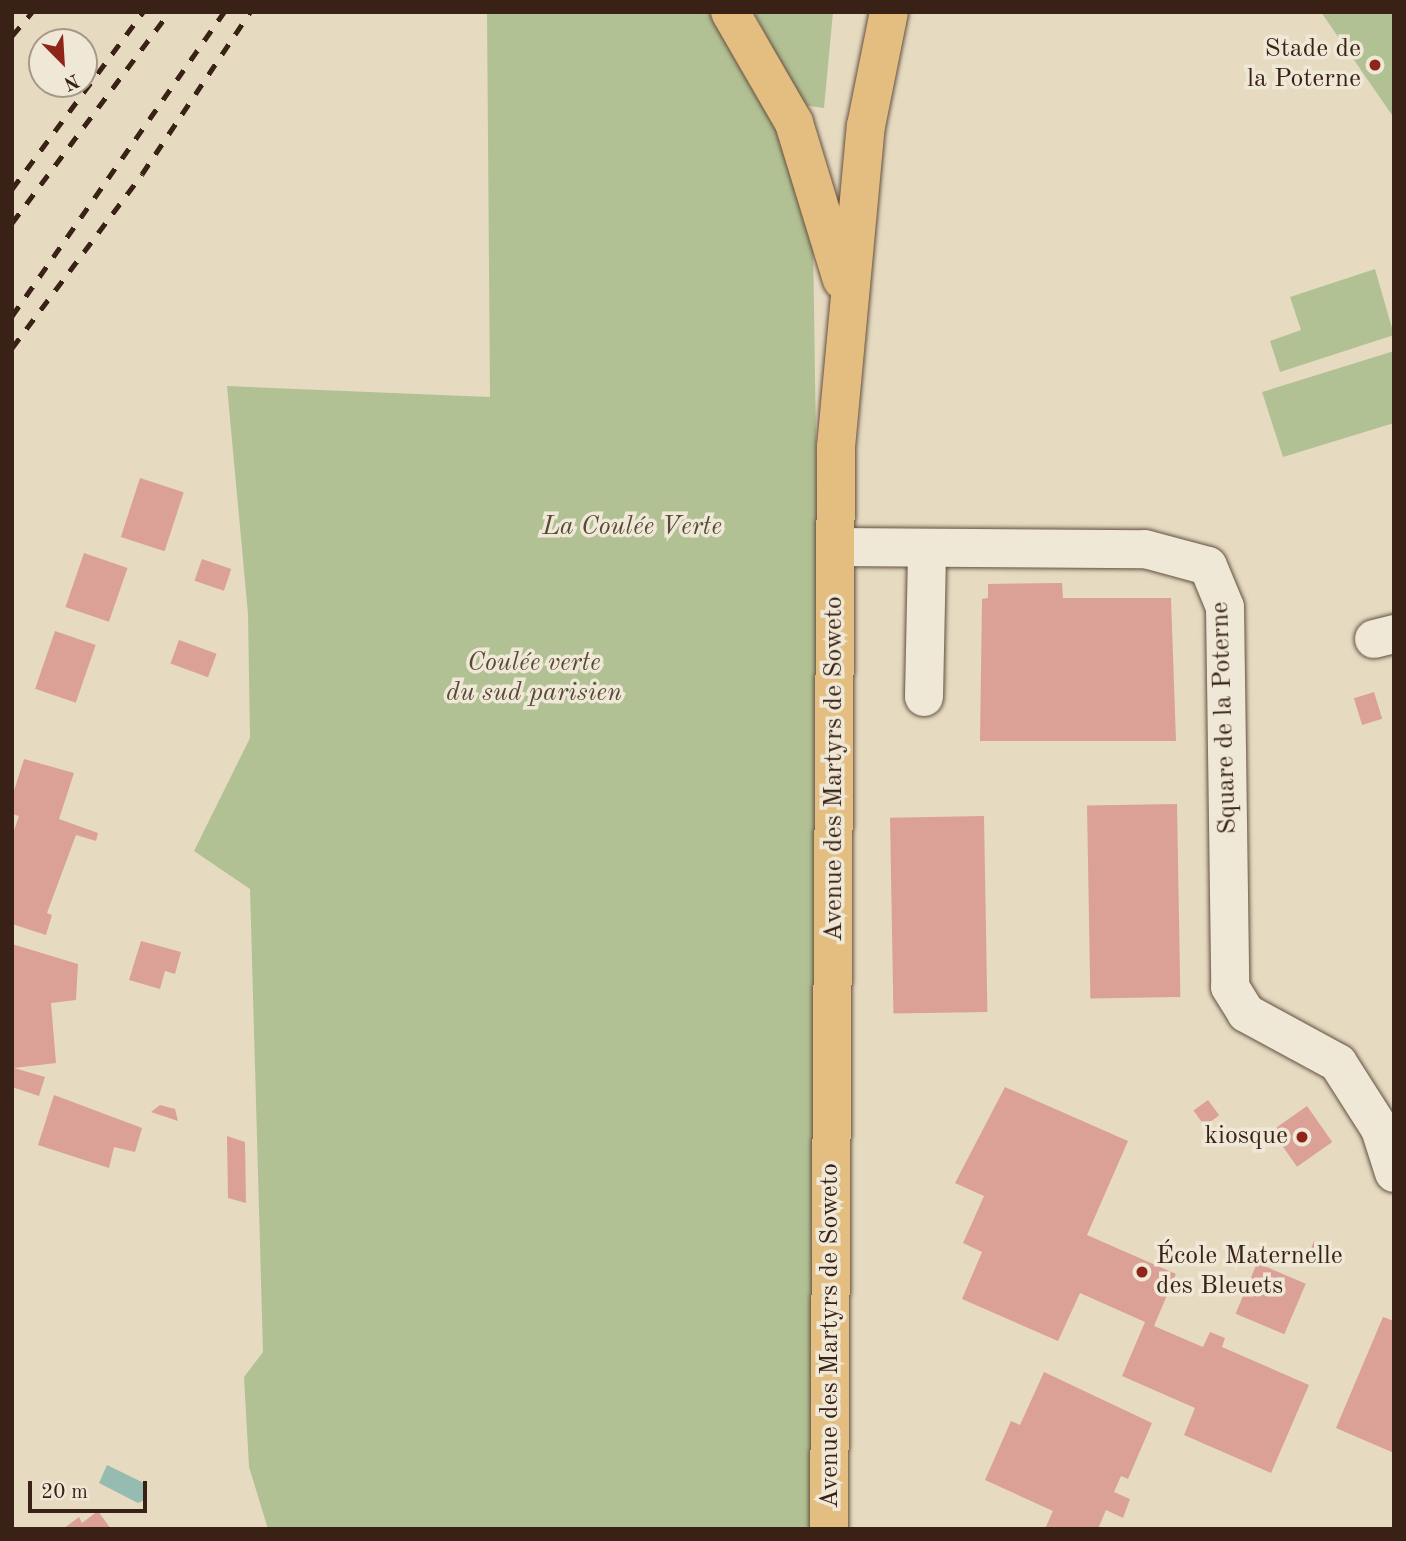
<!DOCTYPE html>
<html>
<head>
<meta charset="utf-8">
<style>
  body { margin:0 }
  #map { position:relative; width:1406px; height:1541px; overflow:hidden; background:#e6dbc1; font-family:"Old Standard TT",serif }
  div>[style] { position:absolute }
  .green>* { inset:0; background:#b2c194 }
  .water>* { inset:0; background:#96bbb0 }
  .building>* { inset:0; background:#dba196; transform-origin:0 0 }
  .roads { filter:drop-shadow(0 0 2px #645040) drop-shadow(0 0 2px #645040) }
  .minor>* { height:38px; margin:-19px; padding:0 19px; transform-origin:19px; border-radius:19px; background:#efe8d7 }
  .major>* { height:38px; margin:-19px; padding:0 19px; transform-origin:19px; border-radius:19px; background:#e3be80 }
  .rail>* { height:5px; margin-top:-2.5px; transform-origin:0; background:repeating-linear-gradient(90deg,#392115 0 12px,transparent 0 24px) }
  .dots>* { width:19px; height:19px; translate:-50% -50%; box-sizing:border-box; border:4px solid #efe8d7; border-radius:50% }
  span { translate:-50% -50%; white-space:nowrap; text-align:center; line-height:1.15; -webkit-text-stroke:7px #efe8d7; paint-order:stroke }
  .poi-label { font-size:26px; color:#392115 }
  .right { translate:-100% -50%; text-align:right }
  .left { translate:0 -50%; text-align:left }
  .park-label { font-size:26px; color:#574935; font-style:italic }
  .street-label { font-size:26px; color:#392115 }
  .frame { position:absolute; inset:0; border:14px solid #392115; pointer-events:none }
  .north { position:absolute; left:28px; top:28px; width:70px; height:70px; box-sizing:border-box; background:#efe8d7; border:2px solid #a69889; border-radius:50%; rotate:156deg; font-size:19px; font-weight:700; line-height:28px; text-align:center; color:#392115 }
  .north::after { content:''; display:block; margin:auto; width:24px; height:32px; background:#8f2418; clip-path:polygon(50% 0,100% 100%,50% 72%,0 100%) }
  .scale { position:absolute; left:28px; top:1481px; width:119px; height:32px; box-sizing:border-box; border:4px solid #392115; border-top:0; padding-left:9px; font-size:21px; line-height:24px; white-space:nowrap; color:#392115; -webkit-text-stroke:5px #efe8d7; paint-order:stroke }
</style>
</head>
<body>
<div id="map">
  <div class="green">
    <div style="clip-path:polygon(487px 12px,712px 12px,783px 139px,813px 239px,819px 646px,816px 1529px,268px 1529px,249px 1467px,244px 1377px,263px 1352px,250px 889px,194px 851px,250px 738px,248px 614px,227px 386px,490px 397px)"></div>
    <div style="clip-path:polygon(754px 12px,833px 12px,824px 108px,802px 105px)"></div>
    <div style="clip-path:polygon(1321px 12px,1394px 12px,1394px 118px)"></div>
    <div style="clip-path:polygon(1375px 269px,1394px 335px,1280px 372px,1270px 341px,1301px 330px,1290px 297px)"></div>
    <div style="clip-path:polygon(1394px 351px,1394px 423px,1283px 457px,1262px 392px)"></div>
  </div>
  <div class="water">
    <div style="clip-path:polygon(107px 1465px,146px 1484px,147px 1499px,138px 1503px,99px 1483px)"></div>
  </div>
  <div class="building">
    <div style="left:140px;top:478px;width:46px;height:62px;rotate:18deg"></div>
    <div style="left:84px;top:553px;width:46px;height:57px;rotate:19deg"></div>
    <div style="left:202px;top:559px;width:31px;height:23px;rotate:19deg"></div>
    <div style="clip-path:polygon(1062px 583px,1063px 598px,1171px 598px,1176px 741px,980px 741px,982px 599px,988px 598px,988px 584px)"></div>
    <div style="left:55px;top:631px;width:43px;height:61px;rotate:19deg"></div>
    <div style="left:179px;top:640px;width:40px;height:25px;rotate:20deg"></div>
    <div style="left:1374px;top:692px;width:28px;height:21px;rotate:73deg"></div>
    <div style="clip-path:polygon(24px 759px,74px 773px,59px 819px,98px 833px,96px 841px,76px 835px,47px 913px,52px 915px,46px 935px,12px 924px,12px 836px,19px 816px,12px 814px,12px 797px)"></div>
    <div style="left:1177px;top:804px;width:193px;height:90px;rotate:89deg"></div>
    <div style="left:984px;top:816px;width:196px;height:94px;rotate:89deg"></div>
    <div style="clip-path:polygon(141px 941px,181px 952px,175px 974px,165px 971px,160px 989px,129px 980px)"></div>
    <div style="clip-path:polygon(12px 944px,78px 964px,76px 1000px,51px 1003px,56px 1063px,14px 1068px,45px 1077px,39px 1096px,12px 1087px)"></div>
    <div style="clip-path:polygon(1005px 1087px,1128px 1141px,1087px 1235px,1176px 1274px,1154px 1326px,1203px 1347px,1210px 1332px,1225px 1338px,1222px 1347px,1309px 1385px,1271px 1473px,1184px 1435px,1195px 1408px,1122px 1376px,1145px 1322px,1080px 1293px,1058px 1341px,962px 1299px,982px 1252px,963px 1243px,984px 1196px,955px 1183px)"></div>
    <div style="clip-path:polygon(54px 1095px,142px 1128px,135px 1152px,114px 1147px,109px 1168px,38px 1145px)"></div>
    <div style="left:1208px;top:1100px;width:19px;height:18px;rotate:54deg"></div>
    <div style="clip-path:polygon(160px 1105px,175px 1109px,178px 1121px,151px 1112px)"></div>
    <div style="left:1307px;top:1106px;width:44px;height:43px;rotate:55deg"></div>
    <div style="clip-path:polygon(227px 1136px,245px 1142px,246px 1203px,228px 1198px)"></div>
    <div style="left:1314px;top:1241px;width:18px;height:17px;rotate:22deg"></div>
    <div style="left:1257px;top:1263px;width:53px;height:55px;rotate:23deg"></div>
    <div style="clip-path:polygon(1383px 1317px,1394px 1321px,1394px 1453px,1336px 1428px)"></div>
    <div style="clip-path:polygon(1044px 1372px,1152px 1423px,1128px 1479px,1121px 1476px,1114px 1492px,1130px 1499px,1123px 1518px,1106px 1510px,1098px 1529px,1045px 1529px,1053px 1511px,985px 1480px,1011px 1421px,1020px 1425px)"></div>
    <div style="clip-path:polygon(98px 1511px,111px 1529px,63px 1529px,79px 1517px,82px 1523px)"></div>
  </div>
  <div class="roads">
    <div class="minor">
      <div style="left:836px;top:547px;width:309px;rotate:0.4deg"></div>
      <div style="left:1145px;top:549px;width:65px;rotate:15.1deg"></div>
      <div style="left:1208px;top:566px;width:44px;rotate:67.5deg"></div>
      <div style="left:1225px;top:607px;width:380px;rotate:89.2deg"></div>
      <div style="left:1230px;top:987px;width:31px;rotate:58deg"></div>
      <div style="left:1246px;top:1013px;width:105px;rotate:28.5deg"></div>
      <div style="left:1338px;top:1063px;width:78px;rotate:57.5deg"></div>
      <div style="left:1380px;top:1129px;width:46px;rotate:72.3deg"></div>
      <div style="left:1374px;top:639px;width:21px;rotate:-14deg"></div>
      <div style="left:924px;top:697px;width:149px;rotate:-88.8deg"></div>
    </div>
    <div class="major">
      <div style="left:730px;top:12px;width:128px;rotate:60deg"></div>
      <div style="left:794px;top:123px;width:164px;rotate:73deg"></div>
      <div style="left:829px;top:1529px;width:1082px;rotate:-89.63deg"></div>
      <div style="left:836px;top:447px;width:322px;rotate:-84.7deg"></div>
      <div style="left:866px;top:126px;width:116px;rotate:-78.6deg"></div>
    </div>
  </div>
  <div class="rail">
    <div style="left:12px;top:36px;width:31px;rotate:-50deg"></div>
    <div style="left:12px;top:189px;width:220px;rotate:-53.5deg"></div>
    <div style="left:12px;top:223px;width:263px;rotate:-53.3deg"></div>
    <div style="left:12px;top:316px;width:371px;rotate:-55.1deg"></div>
    <div style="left:12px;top:348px;width:217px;rotate:-53.2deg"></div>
    <div style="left:142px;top:174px;width:195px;rotate:-56.3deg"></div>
  </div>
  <div class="dots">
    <div style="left:1375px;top:65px;background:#8f2418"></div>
    <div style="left:1302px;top:1137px;background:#8f2418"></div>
    <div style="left:1142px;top:1272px;background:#8f2418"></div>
  </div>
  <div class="poi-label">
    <span class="right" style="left:1361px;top:65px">Stade de<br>la Poterne</span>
    <span class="right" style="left:1288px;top:1137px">kiosque</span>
    <span class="left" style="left:1156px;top:1272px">École Maternelle<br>des Bleuets</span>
  </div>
  <div class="park-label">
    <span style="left:632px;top:528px">La Coulée Verte</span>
    <span style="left:534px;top:679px">Coulée verte<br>du sud parisien</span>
  </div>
  <div class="street-label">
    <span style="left:1225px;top:718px;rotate:-92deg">Square de la Poterne</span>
    <span style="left:835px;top:769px;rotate:-90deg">Avenue des Martyrs de Soweto</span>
    <span style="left:831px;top:1336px;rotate:-90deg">Avenue des Martyrs de Soweto</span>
  </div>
  <div class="frame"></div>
  <div class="north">N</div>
  <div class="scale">20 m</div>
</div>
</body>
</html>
